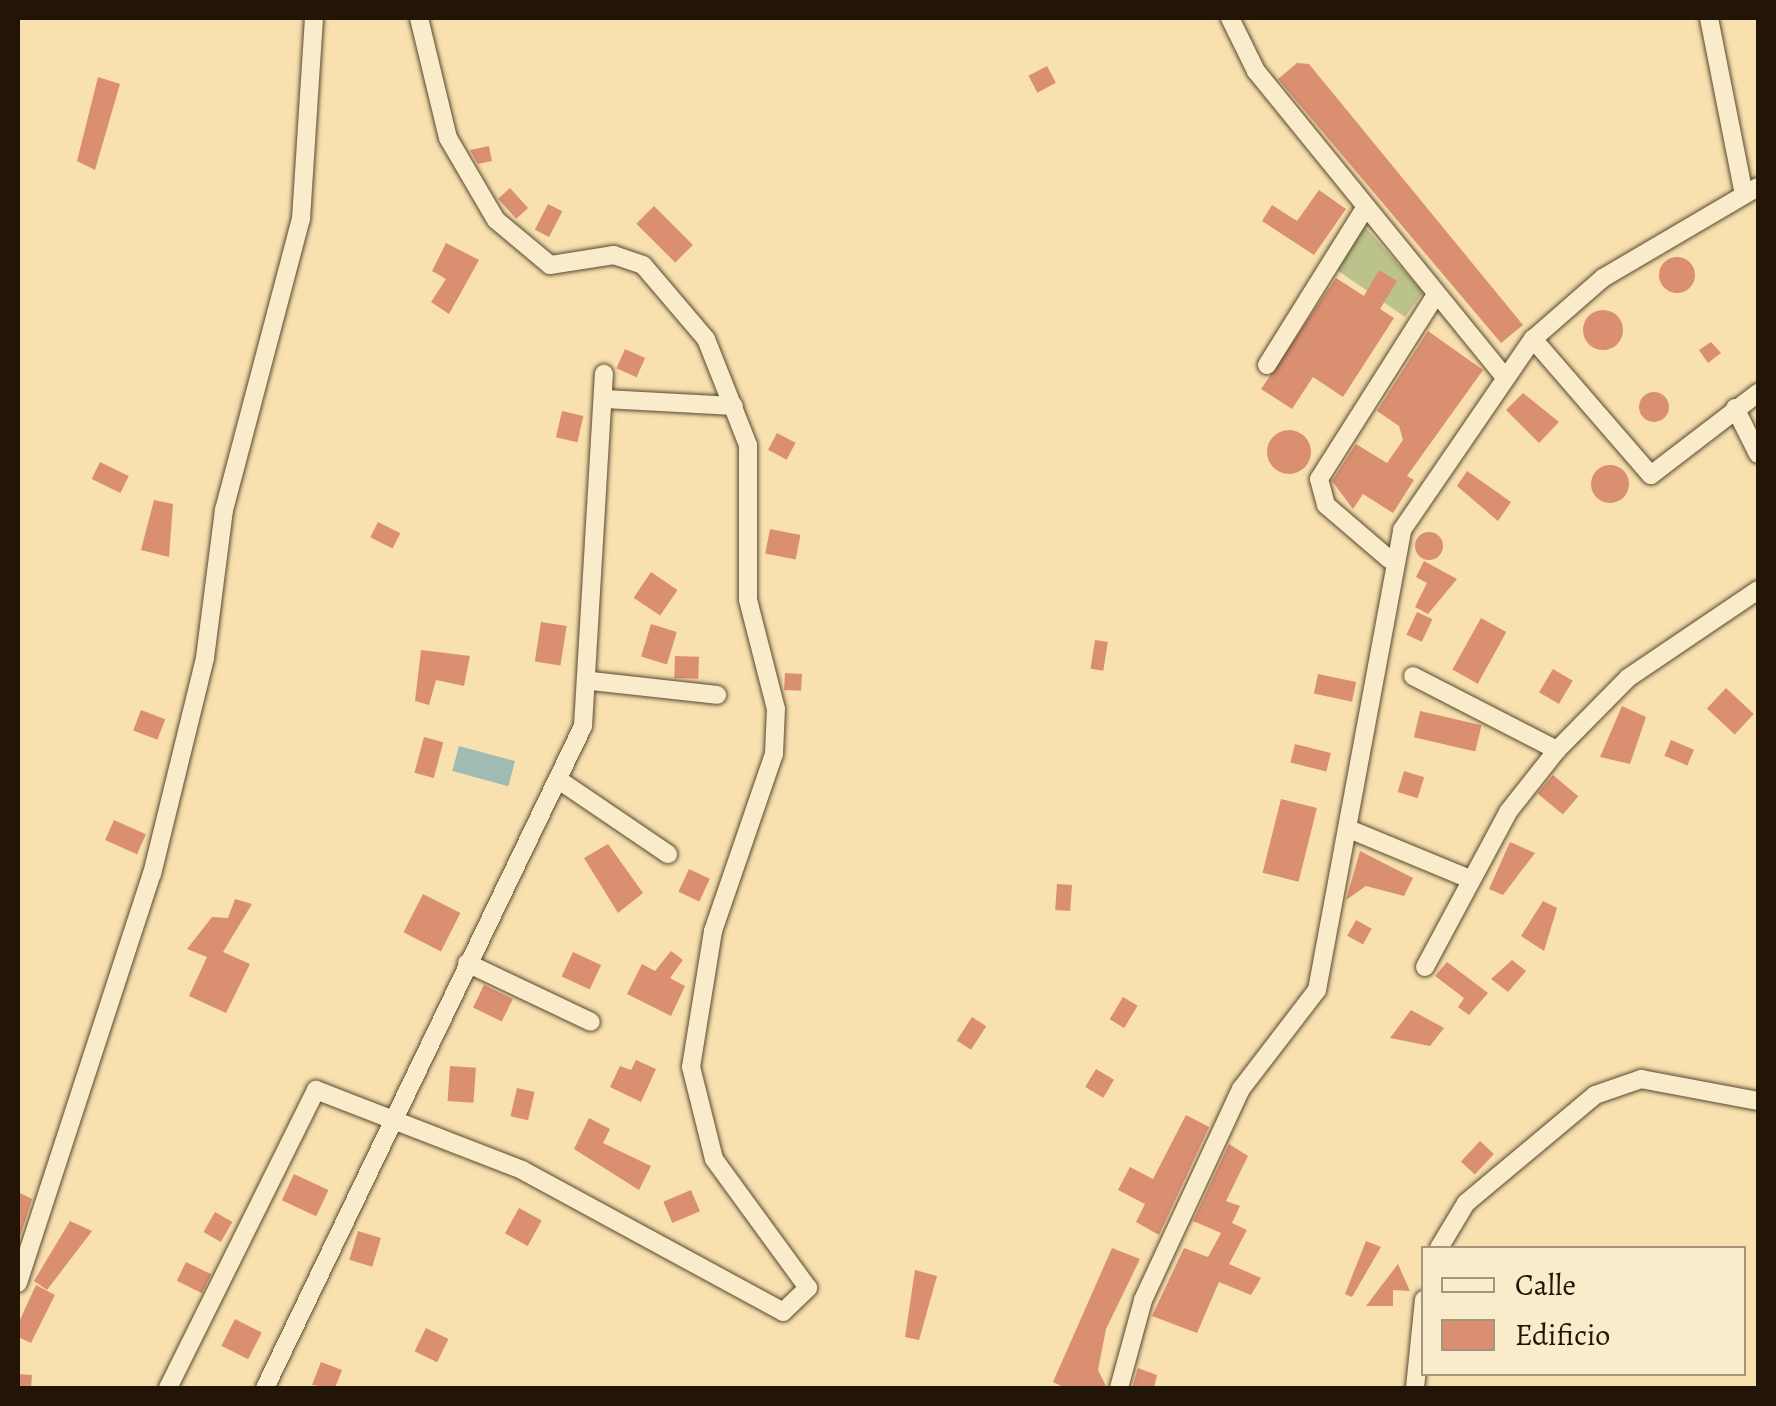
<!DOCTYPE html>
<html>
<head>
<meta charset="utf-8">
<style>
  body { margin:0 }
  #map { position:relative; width:1776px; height:1406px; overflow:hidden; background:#f8e0af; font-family:Alegreya,serif }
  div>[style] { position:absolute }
  .green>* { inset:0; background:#bcc28c }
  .water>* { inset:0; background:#9fbbb3; transform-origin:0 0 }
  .building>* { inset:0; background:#da8f70; transform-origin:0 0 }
  .round { border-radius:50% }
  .roads { filter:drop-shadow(0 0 2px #584830) drop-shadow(0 0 2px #584830) }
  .street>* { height:18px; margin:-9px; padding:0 9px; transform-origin:9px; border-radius:9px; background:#faebcb }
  span { translate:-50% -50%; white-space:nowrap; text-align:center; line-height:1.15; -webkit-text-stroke:8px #faebcb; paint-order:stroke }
  .frame { position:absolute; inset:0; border:20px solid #221506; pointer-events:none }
  .legend { position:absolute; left:1421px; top:1246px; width:325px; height:130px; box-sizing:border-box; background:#faebcb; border:2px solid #a4957c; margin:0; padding:12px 18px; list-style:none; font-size:30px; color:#221506 }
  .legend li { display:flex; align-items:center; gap:20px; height:50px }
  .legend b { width:50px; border:2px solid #a4957c }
</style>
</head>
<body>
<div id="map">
  <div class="green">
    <div style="clip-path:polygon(1363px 225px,1423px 292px,1405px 317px,1337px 270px)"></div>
  </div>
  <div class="water">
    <div style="left:459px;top:746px;width:58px;height:26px;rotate:15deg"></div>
  </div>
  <div class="building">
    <div style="clip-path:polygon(1297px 63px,1309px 64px,1523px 325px,1501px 343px,1278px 79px)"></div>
    <div style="left:1047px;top:66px;width:19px;height:21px;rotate:62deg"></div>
    <div style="clip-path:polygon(98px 77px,120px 84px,95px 170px,77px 161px)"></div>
    <div style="clip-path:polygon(489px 146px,492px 161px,478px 164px,470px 150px)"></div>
    <div style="left:510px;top:188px;width:27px;height:16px;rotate:48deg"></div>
    <div style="clip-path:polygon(1319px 190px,1346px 209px,1314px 255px,1262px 221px,1272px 205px,1297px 221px)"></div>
    <div style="left:548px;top:204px;width:16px;height:29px;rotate:27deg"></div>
    <div style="left:654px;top:206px;width:55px;height:25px;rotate:45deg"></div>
    <div style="clip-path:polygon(446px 243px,479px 260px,449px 314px,431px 302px,446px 279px,432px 271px)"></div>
    <div class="round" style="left:1659px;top:257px;width:36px;height:36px"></div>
    <div style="clip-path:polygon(1379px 270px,1397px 281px,1380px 309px,1394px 318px,1343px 397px,1313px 377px,1292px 409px,1261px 389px,1336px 278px,1364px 296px)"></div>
    <div class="round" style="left:1583px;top:310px;width:40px;height:40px"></div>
    <div style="clip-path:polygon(1428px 331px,1483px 370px,1407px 476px,1414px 480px,1393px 513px,1363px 494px,1353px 509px,1332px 481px,1356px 444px,1387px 463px,1403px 440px,1399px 426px,1377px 411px)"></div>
    <div style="clip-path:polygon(1711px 342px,1721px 353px,1708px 363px,1699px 350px)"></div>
    <div style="left:625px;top:349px;width:22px;height:21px;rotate:24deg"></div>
    <div class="round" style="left:1639px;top:392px;width:30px;height:30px"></div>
    <div style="clip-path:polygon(1523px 393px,1559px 422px,1539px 443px,1506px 410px)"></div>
    <div style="left:562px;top:411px;width:22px;height:27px;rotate:13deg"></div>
    <div class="round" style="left:1267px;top:430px;width:44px;height:44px"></div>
    <div style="left:777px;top:433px;width:21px;height:19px;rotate:28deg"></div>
    <div style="left:100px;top:462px;width:32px;height:19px;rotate:26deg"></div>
    <div class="round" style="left:1591px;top:465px;width:38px;height:38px"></div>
    <div style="clip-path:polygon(1467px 471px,1511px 502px,1498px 521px,1457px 486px)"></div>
    <div style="clip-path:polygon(154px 500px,173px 504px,169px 557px,141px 550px)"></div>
    <div style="left:378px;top:522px;width:25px;height:17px;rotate:27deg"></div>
    <div style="left:770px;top:529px;width:31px;height:25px;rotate:11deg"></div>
    <div class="round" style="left:1415px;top:532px;width:28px;height:28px"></div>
    <div style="clip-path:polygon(1424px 561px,1457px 579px,1428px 614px,1415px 607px,1427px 583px,1416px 577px)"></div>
    <div style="left:651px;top:572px;width:32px;height:31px;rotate:34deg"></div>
    <div style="left:1417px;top:612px;width:17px;height:25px;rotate:25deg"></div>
    <div style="left:1481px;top:618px;width:29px;height:59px;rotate:29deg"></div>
    <div style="left:541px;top:622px;width:26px;height:40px;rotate:9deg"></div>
    <div style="left:651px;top:624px;width:27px;height:34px;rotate:17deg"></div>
    <div style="left:1095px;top:640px;width:13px;height:29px;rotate:9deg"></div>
    <div style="clip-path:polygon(421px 650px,470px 656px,464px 686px,436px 680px,429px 705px,415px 701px)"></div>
    <div style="left:675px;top:656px;width:24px;height:22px;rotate:2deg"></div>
    <div style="left:1553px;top:669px;width:23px;height:27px;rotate:31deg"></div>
    <div style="left:785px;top:673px;width:17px;height:17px;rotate:3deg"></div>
    <div style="left:1318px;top:674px;width:39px;height:20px;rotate:12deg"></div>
    <div style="left:1726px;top:688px;width:38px;height:28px;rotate:43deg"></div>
    <div style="clip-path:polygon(1622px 706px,1646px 717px,1630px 764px,1600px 757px)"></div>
    <div style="left:141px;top:710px;width:26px;height:22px;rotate:21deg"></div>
    <div style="left:1420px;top:711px;width:63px;height:27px;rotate:13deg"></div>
    <div style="left:424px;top:737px;width:20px;height:37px;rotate:15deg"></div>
    <div style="left:1671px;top:740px;width:25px;height:17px;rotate:23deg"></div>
    <div style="left:1295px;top:744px;width:37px;height:19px;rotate:14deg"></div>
    <div style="left:1404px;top:771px;width:21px;height:22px;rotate:17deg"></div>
    <div style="left:1553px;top:775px;width:33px;height:24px;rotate:40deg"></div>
    <div style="left:1281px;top:799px;width:37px;height:76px;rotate:14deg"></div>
    <div style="left:114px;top:820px;width:35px;height:22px;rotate:24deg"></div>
    <div style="clip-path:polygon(1510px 842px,1535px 853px,1503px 895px,1489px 889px)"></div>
    <div style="clip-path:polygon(608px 844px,643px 893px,618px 913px,584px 858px)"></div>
    <div style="clip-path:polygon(1360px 851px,1413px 878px,1404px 896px,1366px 886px,1346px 900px)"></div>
    <div style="left:689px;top:869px;width:23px;height:25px;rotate:25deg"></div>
    <div style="left:1057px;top:884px;width:15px;height:26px;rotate:4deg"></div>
    <div style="left:423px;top:894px;width:42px;height:43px;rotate:27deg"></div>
    <div style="clip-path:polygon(235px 899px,252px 904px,223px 952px,250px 964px,226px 1013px,189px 996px,207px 957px,187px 949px,212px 917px,228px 918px)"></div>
    <div style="clip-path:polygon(1543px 901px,1557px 908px,1544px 951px,1521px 936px)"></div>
    <div style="left:1356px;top:920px;width:18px;height:18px;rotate:29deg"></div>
    <div style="clip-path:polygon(671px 951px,683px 960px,670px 978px,685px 986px,671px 1016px,627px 994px,642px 964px,655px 971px)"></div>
    <div style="left:573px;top:952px;width:31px;height:27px;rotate:25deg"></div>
    <div style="clip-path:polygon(1512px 960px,1526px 971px,1508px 992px,1491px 979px)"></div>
    <div style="clip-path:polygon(1447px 962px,1488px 993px,1469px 1015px,1458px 1007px,1464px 998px,1435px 976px)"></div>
    <div style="left:484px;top:985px;width:32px;height:25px;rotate:26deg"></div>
    <div style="left:1123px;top:997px;width:17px;height:26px;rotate:31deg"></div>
    <div style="clip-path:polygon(1411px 1010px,1444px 1028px,1430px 1046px,1390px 1038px)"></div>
    <div style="left:972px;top:1017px;width:17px;height:28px;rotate:33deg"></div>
    <div style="clip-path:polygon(636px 1060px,656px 1069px,641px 1102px,610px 1087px,620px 1066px,631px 1070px)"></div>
    <div style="left:450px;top:1066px;width:26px;height:35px;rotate:4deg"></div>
    <div style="left:1096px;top:1069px;width:21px;height:21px;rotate:31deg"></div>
    <div style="left:517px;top:1088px;width:18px;height:29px;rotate:13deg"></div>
    <div style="clip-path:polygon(1186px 1115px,1209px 1127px,1159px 1235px,1136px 1222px,1145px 1204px,1118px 1190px,1130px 1167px,1153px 1179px)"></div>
    <div style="clip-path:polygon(589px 1118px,610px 1129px,603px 1143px,651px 1166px,639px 1190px,574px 1149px)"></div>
    <div style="left:1480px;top:1141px;width:19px;height:28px;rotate:43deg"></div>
    <div style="clip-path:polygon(1229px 1144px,1248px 1156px,1226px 1201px,1240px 1206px,1232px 1223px,1247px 1230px,1229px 1264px,1261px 1278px,1251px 1295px,1219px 1282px,1197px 1333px,1152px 1316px,1184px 1248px,1208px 1257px,1221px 1233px,1193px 1221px)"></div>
    <div style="left:294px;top:1174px;width:38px;height:29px;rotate:25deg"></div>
    <div style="left:691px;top:1190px;width:23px;height:30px;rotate:67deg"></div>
    <div style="clip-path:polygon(18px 1192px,32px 1199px,18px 1243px)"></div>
    <div style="left:519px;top:1208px;width:26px;height:29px;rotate:29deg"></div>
    <div style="left:215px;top:1212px;width:20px;height:23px;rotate:30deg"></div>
    <div style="clip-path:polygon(70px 1221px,92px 1231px,47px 1290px,34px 1281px)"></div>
    <div style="left:358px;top:1231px;width:24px;height:30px;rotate:17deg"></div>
    <div style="clip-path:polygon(1366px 1241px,1381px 1247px,1352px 1297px,1345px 1294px)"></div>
    <div style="clip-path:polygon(1112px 1248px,1140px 1259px,1106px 1329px,1098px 1370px,1107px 1388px,1065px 1388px,1053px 1382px)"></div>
    <div style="left:186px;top:1262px;width:28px;height:21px;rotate:26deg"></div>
    <div style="clip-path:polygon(1398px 1264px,1410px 1291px,1393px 1290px,1393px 1306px,1366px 1306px)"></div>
    <div style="clip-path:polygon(915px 1270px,937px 1276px,919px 1340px,905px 1337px)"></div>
    <div style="clip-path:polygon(36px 1285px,55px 1295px,31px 1343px,18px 1337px,18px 1324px)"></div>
    <div style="left:235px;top:1319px;width:30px;height:30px;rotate:27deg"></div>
    <div style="left:426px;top:1328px;width:25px;height:26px;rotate:26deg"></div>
    <div style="clip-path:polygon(321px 1362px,342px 1370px,335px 1388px,312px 1385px)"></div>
    <div style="clip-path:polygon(1138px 1368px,1157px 1375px,1154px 1388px,1132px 1388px)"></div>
    <div style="left:18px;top:1374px;width:14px;height:14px;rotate:4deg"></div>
  </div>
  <div class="roads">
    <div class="street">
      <div style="left:1230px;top:18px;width:59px;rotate:63.9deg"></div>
      <div style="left:1256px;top:71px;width:390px;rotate:50.9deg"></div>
      <div style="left:1709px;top:18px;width:179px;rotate:78.8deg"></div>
      <div style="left:1533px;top:339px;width:180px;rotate:49.1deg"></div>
      <div style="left:1651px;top:475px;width:135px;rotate:-37.5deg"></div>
      <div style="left:1267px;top:365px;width:185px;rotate:-58deg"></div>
      <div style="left:605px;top:399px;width:129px;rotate:3.1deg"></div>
      <div style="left:1735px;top:408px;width:51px;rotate:63.4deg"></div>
      <div style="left:1389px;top:559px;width:83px;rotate:-139.4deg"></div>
      <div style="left:1326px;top:505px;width:27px;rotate:-105deg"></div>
      <div style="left:1319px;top:479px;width:217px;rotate:-57.6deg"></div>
      <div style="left:1413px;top:676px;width:162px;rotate:27.2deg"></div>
      <div style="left:591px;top:681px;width:127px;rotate:6.3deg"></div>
      <div style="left:559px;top:780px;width:132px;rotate:34.2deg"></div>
      <div style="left:1349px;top:829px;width:131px;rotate:22.5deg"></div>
      <div style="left:467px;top:963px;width:137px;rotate:25.4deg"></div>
      <div style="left:1425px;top:967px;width:176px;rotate:-61.8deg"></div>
      <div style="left:1508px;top:812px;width:79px;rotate:-51.7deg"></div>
      <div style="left:1557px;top:750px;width:101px;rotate:-45.4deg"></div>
      <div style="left:1628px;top:678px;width:157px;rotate:-34.1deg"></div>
      <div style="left:1439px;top:1248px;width:52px;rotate:-59deg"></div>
      <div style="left:1466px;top:1203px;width:168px;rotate:-39.9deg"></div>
      <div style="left:1595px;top:1095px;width:49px;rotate:-19.2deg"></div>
      <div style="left:1641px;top:1079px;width:119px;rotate:10.6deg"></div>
      <div style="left:18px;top:1283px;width:430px;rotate:-71.9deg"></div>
      <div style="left:152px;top:874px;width:222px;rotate:-76.2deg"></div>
      <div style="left:205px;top:658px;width:149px;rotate:-82.7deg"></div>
      <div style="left:224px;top:510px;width:301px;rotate:-75.2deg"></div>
      <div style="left:301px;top:219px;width:201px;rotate:-86.3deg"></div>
      <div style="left:168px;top:1388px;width:333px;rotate:-63.6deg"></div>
      <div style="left:316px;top:1090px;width:221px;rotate:21.2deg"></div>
      <div style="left:522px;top:1170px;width:297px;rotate:28.5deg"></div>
      <div style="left:783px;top:1312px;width:35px;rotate:-44deg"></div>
      <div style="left:808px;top:1288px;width:160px;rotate:-126.1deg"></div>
      <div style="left:714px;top:1159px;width:95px;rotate:-104deg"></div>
      <div style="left:691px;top:1067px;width:138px;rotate:-80.8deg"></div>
      <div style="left:713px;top:931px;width:187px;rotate:-71deg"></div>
      <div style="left:774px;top:754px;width:45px;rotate:-87.5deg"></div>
      <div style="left:776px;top:709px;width:113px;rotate:-104.4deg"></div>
      <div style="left:748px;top:600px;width:155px;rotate:-90deg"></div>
      <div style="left:748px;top:445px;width:114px;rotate:-111.6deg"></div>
      <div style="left:706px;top:339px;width:97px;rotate:-130.4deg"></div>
      <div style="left:643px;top:265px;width:31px;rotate:-161deg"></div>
      <div style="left:614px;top:255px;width:65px;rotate:171.1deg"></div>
      <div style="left:550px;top:265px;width:70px;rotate:-140.2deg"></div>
      <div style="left:496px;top:220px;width:95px;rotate:-120.3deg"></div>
      <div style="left:448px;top:138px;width:123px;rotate:-103.6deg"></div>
      <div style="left:265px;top:1388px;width:734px;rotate:-64.34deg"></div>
      <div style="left:583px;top:726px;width:353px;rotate:-86.6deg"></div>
      <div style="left:1119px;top:1388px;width:91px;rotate:-74.7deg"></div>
      <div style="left:1143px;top:1300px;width:233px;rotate:-65.1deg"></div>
      <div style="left:1241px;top:1089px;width:125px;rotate:-52.5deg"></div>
      <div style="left:1317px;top:990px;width:468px;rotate:-79.5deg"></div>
      <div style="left:1402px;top:530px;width:232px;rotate:-55.6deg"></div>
      <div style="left:1533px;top:339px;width:93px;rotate:-41.1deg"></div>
      <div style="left:1603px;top:278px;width:180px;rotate:-30.4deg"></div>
      <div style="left:1415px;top:1388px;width:89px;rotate:-84.2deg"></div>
    </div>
  </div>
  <div class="frame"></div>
  <ul class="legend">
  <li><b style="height:12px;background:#faebcb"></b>Calle</li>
  <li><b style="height:28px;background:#da8f70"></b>Edificio</li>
  </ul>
</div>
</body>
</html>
